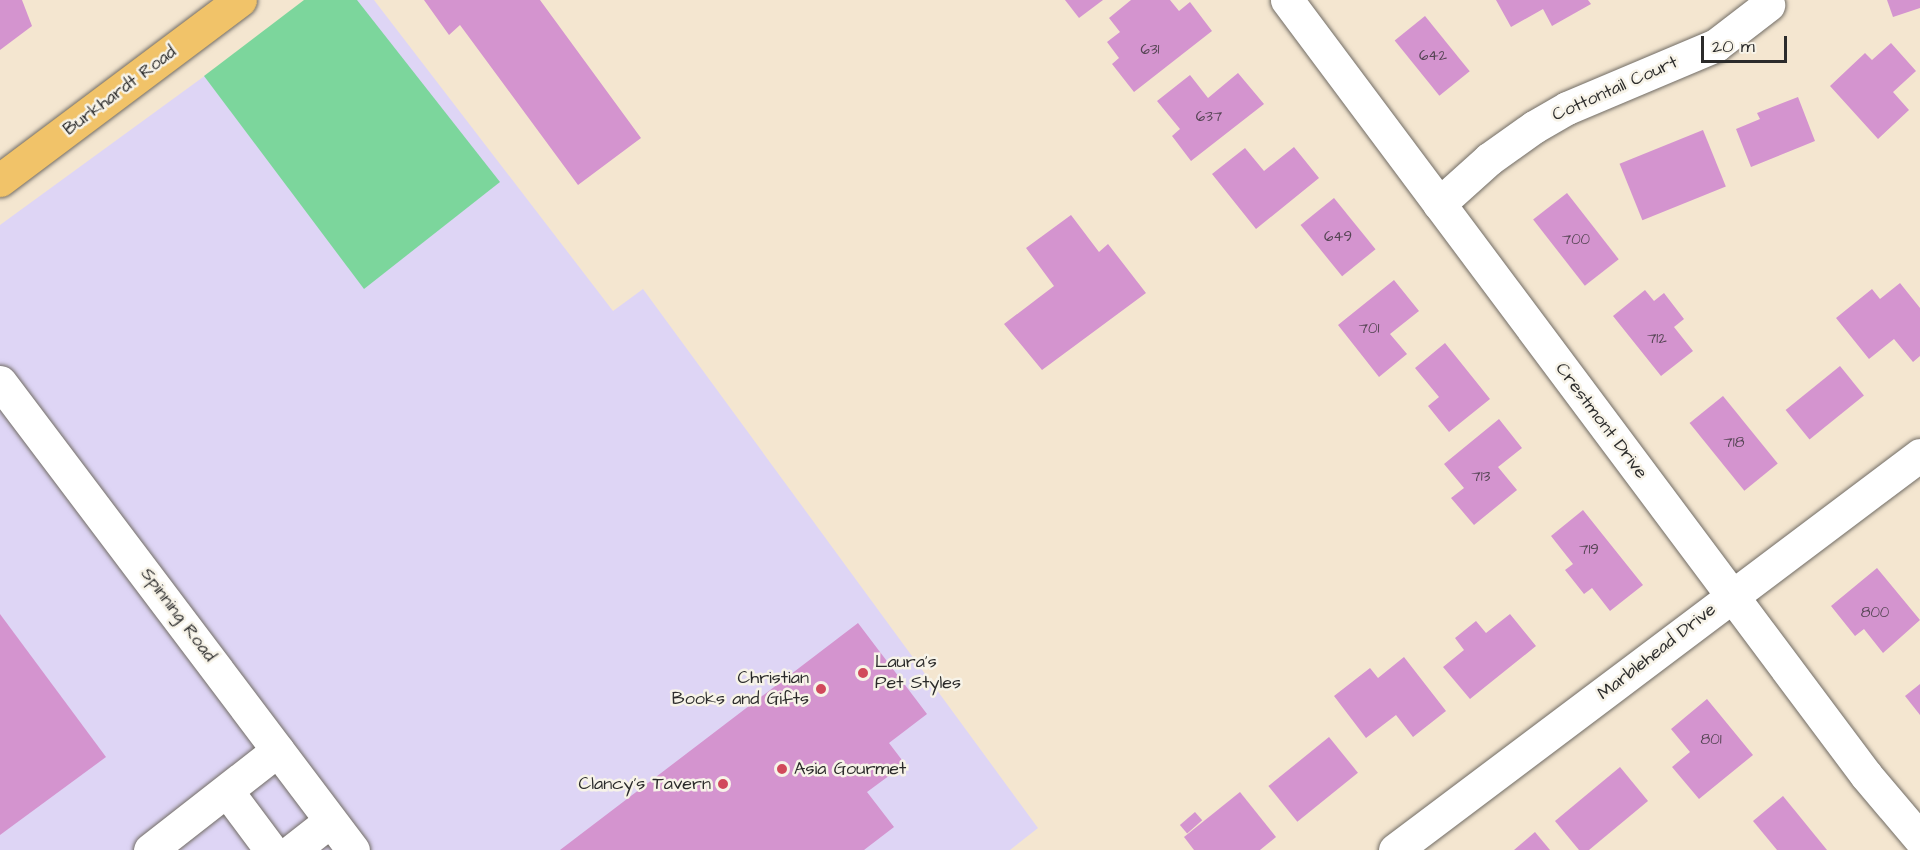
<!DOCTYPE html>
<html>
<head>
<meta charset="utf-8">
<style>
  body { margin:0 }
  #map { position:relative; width:1920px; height:850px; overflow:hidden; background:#f4e6d0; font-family:"Architects Daughter",sans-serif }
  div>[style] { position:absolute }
  .built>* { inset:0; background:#ded5f5 }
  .green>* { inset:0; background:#7cd69c }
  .building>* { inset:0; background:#d494cf; transform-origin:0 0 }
  .roads { filter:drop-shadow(0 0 2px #716c65) drop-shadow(0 0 2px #716c65) }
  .minor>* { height:33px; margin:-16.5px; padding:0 16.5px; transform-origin:16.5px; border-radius:16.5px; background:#fff }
  .major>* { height:33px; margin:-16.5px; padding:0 16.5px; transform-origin:16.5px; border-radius:16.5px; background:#f1c369 }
  .dots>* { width:16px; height:16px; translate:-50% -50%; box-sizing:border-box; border:3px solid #f7f3e8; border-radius:50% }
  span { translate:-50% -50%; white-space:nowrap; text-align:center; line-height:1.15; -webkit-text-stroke:5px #f7f3e8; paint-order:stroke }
  .number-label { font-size:15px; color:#554554 }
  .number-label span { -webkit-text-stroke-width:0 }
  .street-label { font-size:18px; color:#2b2b2b }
  .poi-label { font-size:18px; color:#2b2b2b }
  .left { translate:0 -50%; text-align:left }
  .right { translate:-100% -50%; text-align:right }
  .scale { position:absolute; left:1701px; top:36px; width:86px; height:27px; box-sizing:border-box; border:3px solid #2b2b2b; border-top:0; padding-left:8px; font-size:18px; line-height:21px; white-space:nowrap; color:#2b2b2b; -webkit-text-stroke:4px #f7f3e8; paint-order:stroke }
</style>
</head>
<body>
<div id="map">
  <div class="built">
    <div style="clip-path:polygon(309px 0,374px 0,613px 311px,643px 289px,1038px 828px,1010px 850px,0 850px,0 225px)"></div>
  </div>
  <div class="green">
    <div style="clip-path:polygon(304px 0,357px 0,500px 182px,364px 289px,204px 76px)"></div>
  </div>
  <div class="building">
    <div style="clip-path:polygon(0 0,22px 0,32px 26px,0 50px)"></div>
    <div style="clip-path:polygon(424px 0,540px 0,641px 138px,578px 185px,460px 25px,449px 35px)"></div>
    <div style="clip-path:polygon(1065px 0,1103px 0,1079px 18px)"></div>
    <div style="clip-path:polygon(1131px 0,1170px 0,1179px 11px,1190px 2px,1212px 31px,1134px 92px,1112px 64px,1119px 58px,1107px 42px,1120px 32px,1109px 18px)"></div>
    <div style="clip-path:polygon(1496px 0,1588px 0,1591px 4px,1552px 26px,1543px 9px,1511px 27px)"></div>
    <div style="clip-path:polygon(1887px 0,1920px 0,1920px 8px,1893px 17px)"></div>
    <div style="left:1425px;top:16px;width:71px;height:39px;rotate:51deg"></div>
    <div style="clip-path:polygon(1891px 43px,1916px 71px,1893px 92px,1909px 110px,1878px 139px,1830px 86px,1865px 53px,1872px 60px)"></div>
    <div style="clip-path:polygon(1238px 73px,1264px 104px,1191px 161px,1172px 136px,1180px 129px,1157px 101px,1190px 75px,1208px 98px)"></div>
    <div style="clip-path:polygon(1798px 97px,1815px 141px,1751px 167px,1736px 129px,1760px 119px,1757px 113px)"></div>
    <div style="left:1703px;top:130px;width:61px;height:90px;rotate:68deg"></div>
    <div style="clip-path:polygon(1294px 147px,1319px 178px,1256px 229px,1212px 174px,1245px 148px,1264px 171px)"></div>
    <div style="left:1567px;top:193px;width:84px;height:43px;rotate:52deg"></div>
    <div style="left:1334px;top:198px;width:66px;height:43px;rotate:51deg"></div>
    <div style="clip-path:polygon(1071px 215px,1099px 252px,1108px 244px,1146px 293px,1042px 370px,1004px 324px,1054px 286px,1026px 248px)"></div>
    <div style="clip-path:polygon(1394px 280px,1419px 311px,1390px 334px,1407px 354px,1379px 377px,1338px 325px)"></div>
    <div style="clip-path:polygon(1900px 283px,1920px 308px,1920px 356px,1913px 362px,1894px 339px,1869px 359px,1836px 318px,1872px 289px,1880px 299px)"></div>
    <div style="clip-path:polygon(1645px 290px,1654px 301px,1664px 293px,1684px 319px,1674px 327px,1693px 351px,1661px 376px,1613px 316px)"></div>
    <div style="clip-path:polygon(1445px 343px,1490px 399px,1449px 432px,1428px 406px,1439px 397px,1415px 368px)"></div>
    <div style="left:1840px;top:366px;width:38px;height:70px;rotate:51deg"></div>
    <div style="left:1723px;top:396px;width:87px;height:43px;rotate:51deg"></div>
    <div style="clip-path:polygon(1499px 419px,1522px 448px,1498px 467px,1517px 490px,1474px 525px,1451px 498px,1464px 488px,1444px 464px)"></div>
    <div style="clip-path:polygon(1583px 510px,1643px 585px,1610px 611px,1592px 588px,1584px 594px,1565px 570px,1573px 564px,1551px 536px)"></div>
    <div style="clip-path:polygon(1877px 568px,1920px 620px,1883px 653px,1864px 629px,1855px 636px,1831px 606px)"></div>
    <div style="clip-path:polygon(0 614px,106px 757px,0 835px)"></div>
    <div style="clip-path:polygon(1510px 614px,1536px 646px,1470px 699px,1443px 667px,1464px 650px,1455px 638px,1476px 621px,1486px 633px)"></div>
    <div style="clip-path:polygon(858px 623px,927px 714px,889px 743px,905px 764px,867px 792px,894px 827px,864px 850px,560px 850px)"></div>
    <div style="clip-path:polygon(1404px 657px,1446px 711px,1413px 737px,1396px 715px,1366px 738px,1334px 696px,1370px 668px,1378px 678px)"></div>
    <div style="clip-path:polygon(1920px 684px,1920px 715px,1905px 696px)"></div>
    <div style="clip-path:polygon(1707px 699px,1753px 755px,1699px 799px,1672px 767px,1690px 752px,1671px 729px)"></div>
    <div style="left:1329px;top:737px;width:46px;height:78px;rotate:51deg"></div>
    <div style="clip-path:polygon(1620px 767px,1648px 801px,1589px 850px,1579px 850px,1555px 821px)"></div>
    <div style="clip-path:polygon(1240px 792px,1276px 837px,1260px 850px,1194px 850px,1184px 837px)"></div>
    <div style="clip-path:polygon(1783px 796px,1827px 850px,1777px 850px,1753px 821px)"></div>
    <div style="left:1195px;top:812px;width:11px;height:20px;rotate:49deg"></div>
    <div style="clip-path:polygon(1535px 832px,1550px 850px,1514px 850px)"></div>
  </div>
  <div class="roads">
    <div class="minor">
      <div style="left:1287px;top:0;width:967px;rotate:53.24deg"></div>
      <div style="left:1866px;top:775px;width:84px;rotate:49.8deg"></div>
      <div style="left:1439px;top:204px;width:67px;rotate:-42deg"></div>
      <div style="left:1489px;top:159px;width:55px;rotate:-35.4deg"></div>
      <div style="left:1534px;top:127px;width:38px;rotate:-30deg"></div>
      <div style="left:1567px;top:108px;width:162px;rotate:-22.9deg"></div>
      <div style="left:1716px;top:45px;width:66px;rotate:-37.6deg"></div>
      <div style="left:0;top:382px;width:586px;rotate:52.97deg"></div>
      <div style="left:227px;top:791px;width:74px;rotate:53.3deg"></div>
      <div style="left:150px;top:850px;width:162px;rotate:-38deg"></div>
      <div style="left:293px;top:850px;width:47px;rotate:-38.1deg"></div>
      <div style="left:1395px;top:850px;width:657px;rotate:-36.96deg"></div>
    </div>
    <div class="major">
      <div style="left:0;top:180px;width:300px;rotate:-36.9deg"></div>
    </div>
  </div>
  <div class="dots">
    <div style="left:863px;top:673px;background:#d1495b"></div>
    <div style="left:821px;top:689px;background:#d1495b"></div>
    <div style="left:782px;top:769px;background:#d1495b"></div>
    <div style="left:723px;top:784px;background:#d1495b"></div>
  </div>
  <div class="number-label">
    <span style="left:1150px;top:50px">631</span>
    <span style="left:1433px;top:56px">642</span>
    <span style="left:1209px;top:117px">637</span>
    <span style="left:1338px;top:237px">649</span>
    <span style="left:1576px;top:240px">700</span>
    <span style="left:1369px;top:329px">701</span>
    <span style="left:1657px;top:339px">712</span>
    <span style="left:1734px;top:443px">718</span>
    <span style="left:1481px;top:477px">713</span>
    <span style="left:1589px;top:550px">719</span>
    <span style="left:1875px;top:613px">800</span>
    <span style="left:1711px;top:740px">801</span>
  </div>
  <div class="street-label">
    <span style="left:1615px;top:89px;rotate:-24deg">Cottontail Court</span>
    <span style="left:120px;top:91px;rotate:-37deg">Burkhardt Road</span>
    <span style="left:1601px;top:421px;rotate:53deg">Crestmont Drive</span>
    <span style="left:178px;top:615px;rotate:53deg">Spinning Road</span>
    <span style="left:1657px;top:652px;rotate:-38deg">Marblehead Drive</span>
  </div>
  <div class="poi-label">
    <span class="left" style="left:875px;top:673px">Laura's<br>Pet Styles</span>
    <span class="right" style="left:809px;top:689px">Christian<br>Books and Gifts</span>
    <span class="left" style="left:794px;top:769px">Asia Gourmet</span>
    <span class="right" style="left:711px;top:784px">Clancy's Tavern</span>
  </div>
  <div class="scale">20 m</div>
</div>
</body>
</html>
